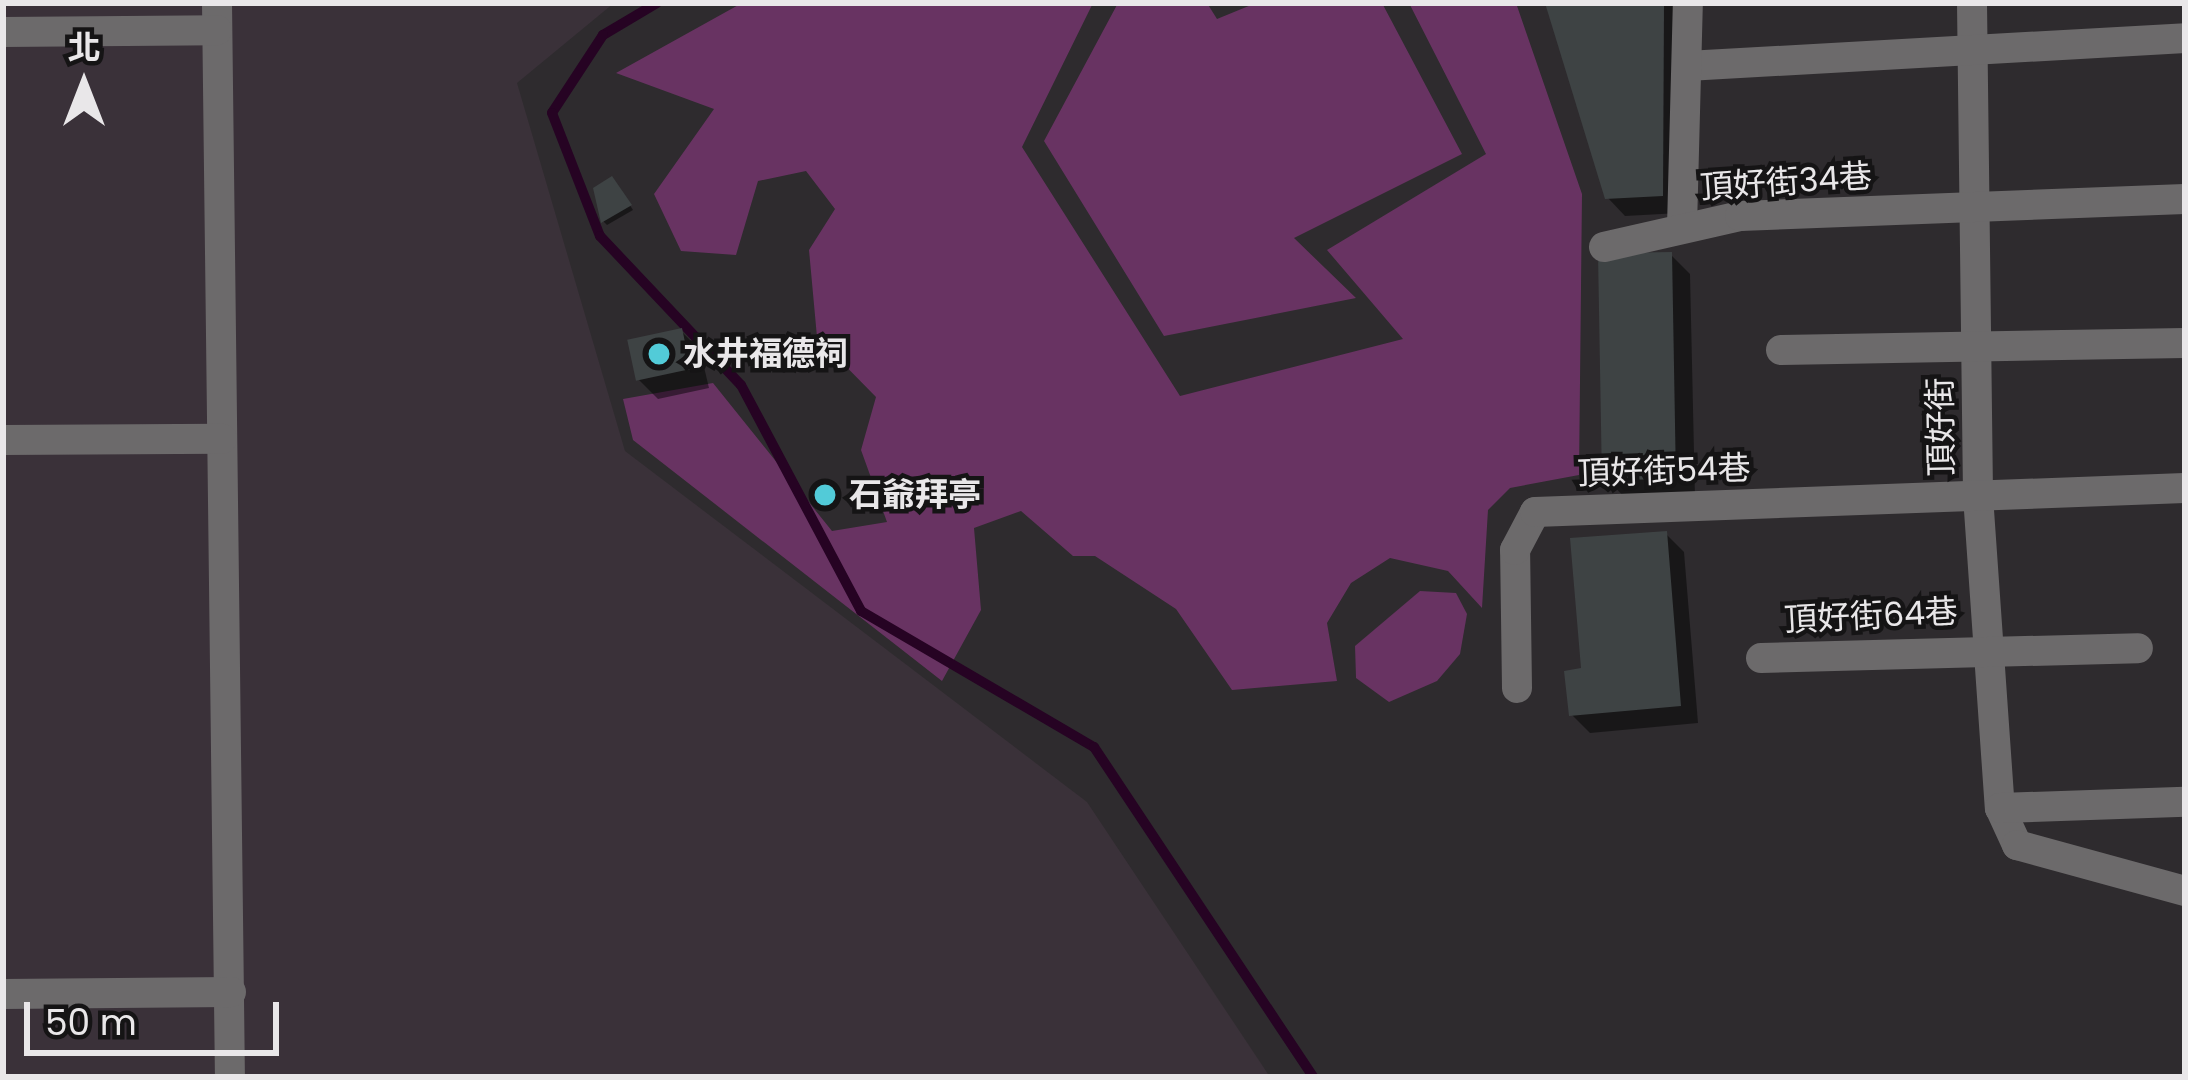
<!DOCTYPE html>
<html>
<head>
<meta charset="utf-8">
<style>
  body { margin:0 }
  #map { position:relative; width:2188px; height:1080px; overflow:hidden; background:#2e2b2e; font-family:Poppins,"Noto Sans TC",sans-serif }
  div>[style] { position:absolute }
  .built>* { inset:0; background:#3a3139 }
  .green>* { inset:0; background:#683362 }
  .shadow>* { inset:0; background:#0007 }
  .stream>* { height:10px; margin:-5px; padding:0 5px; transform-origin:5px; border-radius:5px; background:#260323 }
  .building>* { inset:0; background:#3e4344; transform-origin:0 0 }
  .minor>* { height:30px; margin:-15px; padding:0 15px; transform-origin:15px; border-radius:15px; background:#6c6a6b }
  .dots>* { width:33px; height:33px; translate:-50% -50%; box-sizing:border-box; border:6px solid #151415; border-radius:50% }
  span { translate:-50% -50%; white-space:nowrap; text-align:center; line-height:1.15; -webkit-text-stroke:9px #151415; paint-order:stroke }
  .street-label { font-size:33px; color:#e9e7e9 }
  .poi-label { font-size:33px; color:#e9e7e9; font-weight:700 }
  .left { translate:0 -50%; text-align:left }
  .frame { position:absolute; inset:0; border:6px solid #e9e7e9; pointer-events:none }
  .north { position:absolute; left:24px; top:24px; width:120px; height:120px; -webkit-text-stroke:9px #151415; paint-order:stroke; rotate:0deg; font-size:33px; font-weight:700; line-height:48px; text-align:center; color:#e9e7e9 }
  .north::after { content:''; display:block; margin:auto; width:42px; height:54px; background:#e9e7e9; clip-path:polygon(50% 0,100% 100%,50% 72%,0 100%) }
  .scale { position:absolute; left:24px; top:1002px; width:255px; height:54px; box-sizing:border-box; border:6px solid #e9e7e9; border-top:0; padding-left:15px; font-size:36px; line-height:42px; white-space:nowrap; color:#e9e7e9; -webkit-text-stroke:9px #151415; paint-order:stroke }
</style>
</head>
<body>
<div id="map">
  <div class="built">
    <div style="clip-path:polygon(3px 3px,614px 3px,517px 83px,625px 451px,1087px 802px,1270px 1077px,3px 1077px)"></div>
  </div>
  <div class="green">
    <div style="clip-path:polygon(742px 3px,1093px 3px,1022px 147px,1180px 396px,1403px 339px,1327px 250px,1486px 154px,1409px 3px,1516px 3px,1582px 194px,1579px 475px,1510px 488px,1488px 510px,1482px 608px,1448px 571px,1390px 558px,1351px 583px,1327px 623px,1337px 681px,1232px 690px,1176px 609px,1095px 556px,1073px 556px,1021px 511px,974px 528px,981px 610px,942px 681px,633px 440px,623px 399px,713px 383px,832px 531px,887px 522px,861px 450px,876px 397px,817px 337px,809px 250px,835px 209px,806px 171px,758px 181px,736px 255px,681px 251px,654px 194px,714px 109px,616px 73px)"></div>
    <div style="clip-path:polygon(1118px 3px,1207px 3px,1217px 19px,1256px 3px,1382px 3px,1462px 154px,1294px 238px,1356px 298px,1164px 336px,1044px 141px)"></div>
    <div style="clip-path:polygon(1420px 591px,1456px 593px,1467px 614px,1460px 654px,1437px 681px,1389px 702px,1356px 678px,1355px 646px)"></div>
  </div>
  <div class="shadow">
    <div style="clip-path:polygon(1546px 3px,1680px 3px,1680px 213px,1625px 216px,1608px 198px)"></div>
    <div style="clip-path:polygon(616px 184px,633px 210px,607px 225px,603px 221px)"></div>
    <div style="clip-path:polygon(1671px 255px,1690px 274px,1695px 497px,1627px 500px,1608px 480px)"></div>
    <div style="clip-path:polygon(681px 331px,700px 350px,709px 388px,658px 399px,639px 380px)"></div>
    <div style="clip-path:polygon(1666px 534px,1684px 552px,1698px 723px,1590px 733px,1572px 715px,1584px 671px)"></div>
  </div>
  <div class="stream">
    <div style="left:657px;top:3px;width:63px;rotate:149.3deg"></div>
    <div style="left:603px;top:35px;width:93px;rotate:123.2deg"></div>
    <div style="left:552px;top:113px;width:132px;rotate:68.7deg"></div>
    <div style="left:600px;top:236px;width:205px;rotate:46.6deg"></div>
    <div style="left:741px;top:385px;width:256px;rotate:62deg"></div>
    <div style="left:861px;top:611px;width:270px;rotate:30.3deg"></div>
    <div style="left:1094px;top:747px;width:396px;rotate:56.4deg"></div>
  </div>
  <div class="building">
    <div style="clip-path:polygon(1545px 3px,1664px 3px,1663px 196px,1605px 199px)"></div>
    <div style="clip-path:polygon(612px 176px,632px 205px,601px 223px,593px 188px)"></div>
    <div style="left:1672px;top:252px;width:227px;height:74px;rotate:89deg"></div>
    <div style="left:682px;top:328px;width:42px;height:56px;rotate:78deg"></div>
    <div style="clip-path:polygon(1667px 531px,1681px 706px,1569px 716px,1564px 671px,1581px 668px,1570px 538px)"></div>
  </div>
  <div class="minor">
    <div style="left:217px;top:3px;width:1074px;rotate:89.31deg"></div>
    <div style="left:1972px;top:3px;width:493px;rotate:89.3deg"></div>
    <div style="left:1978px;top:496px;width:313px;rotate:86deg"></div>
    <div style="left:2000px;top:808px;width:41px;rotate:65.3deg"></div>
    <div style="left:2017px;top:845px;width:174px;rotate:15.3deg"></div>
    <div style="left:3px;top:32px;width:214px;rotate:-0.5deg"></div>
    <div style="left:1687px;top:66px;width:499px;rotate:-3.2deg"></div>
    <div style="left:1682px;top:227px;width:224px;rotate:-88.5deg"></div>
    <div style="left:1604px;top:247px;width:139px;rotate:-12.8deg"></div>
    <div style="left:1740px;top:216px;width:445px;rotate:-2.2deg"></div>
    <div style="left:1781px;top:350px;width:404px;rotate:-1deg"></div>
    <div style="left:3px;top:440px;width:219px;rotate:-0.3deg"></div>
    <div style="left:1761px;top:658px;width:377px;rotate:-1.5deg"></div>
    <div style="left:1517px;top:688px;width:138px;rotate:-90.8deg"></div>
    <div style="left:1515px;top:550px;width:43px;rotate:-62.2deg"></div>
    <div style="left:1535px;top:512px;width:650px;rotate:-2.11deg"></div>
    <div style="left:2000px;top:808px;width:185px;rotate:-1.9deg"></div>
    <div style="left:3px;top:994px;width:228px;rotate:-0.5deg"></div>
  </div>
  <div class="dots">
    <div style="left:659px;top:354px;background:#52cbd8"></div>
    <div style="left:825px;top:495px;background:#52cbd8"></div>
  </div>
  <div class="street-label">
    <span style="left:1786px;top:182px;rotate:-4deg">頂好街34巷</span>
    <span style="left:1941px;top:427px;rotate:-91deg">頂好街</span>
    <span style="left:1664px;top:471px;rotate:-2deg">頂好街54巷</span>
    <span style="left:1871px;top:616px;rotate:-3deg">頂好街64巷</span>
  </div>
  <div class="poi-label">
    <span class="left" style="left:683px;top:354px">水井福德祠</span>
    <span class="left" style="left:849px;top:495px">石爺拜亭</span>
  </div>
  <div class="frame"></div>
  <div class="north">北</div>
  <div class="scale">50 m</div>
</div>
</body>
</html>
